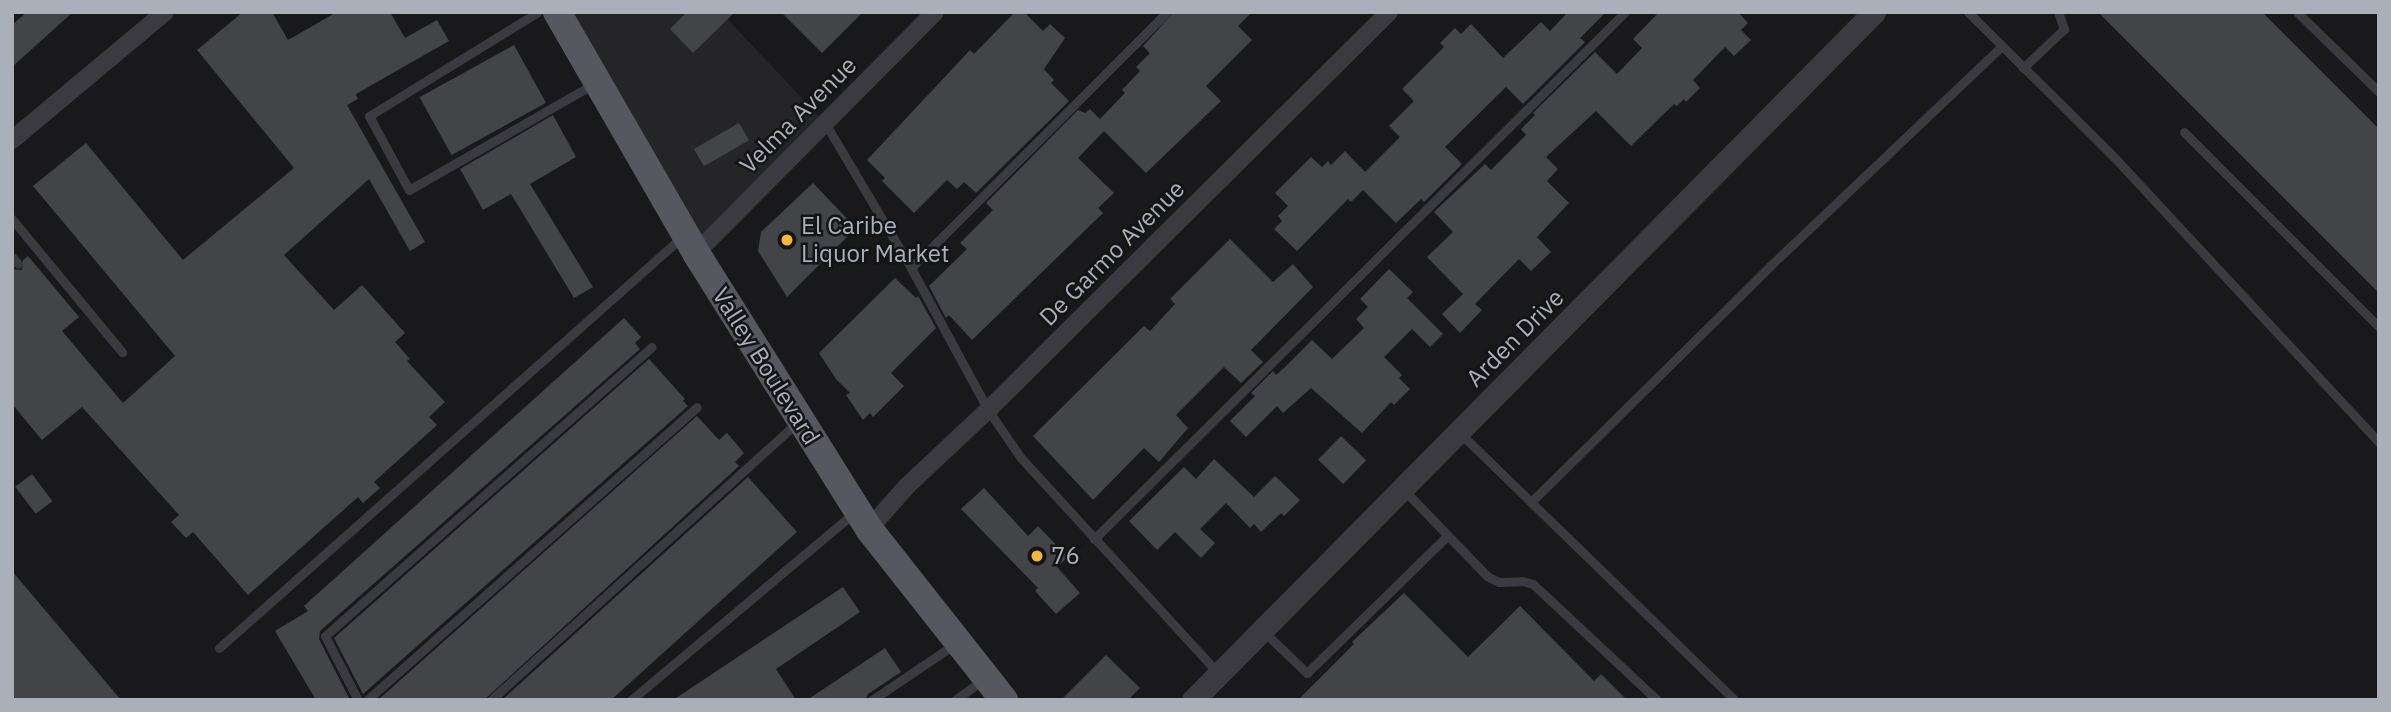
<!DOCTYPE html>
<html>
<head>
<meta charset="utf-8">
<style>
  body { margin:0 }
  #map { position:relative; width:2391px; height:712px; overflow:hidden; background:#19191b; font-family:"IBM Plex Sans",sans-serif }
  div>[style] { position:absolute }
  .built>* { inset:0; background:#252528 }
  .building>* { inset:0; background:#434448; transform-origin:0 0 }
  .service>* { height:9px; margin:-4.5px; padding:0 4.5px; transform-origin:4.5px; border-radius:4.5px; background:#3a3a40 }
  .minor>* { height:18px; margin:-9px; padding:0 9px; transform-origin:9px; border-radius:9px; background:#3a3a40 }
  .tertiary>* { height:23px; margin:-11.5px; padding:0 11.5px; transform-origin:11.5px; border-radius:11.5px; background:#3a3a40 }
  .primary>* { height:28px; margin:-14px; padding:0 14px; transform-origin:14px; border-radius:14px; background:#56575f }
  .dots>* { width:19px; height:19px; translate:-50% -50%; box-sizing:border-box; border:4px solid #141416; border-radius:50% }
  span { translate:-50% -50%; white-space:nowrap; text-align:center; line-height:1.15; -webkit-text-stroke:5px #141416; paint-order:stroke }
  .street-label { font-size:24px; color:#abafba }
  .poi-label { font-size:24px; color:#abafba }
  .left { translate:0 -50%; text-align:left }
  .frame { position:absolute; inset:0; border:14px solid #abafba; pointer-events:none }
</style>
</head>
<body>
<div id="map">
  <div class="built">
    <div style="clip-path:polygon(557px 12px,721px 12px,825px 123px,696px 253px)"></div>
  </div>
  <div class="building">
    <div style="clip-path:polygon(27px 12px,73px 12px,12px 67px,12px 25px)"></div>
    <div style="clip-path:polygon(243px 12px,272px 12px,288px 40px,337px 12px,390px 12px,405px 38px,437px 20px,449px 41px,356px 94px,358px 99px,347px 105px,425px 242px,410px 251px,369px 179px,284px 255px,334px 310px,362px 285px,405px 333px,395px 342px,410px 359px,407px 361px,445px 402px,429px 417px,437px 425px,374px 482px,380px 488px,363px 503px,358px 497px,248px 595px,193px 532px,186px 538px,171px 522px,179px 515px,82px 407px,42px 440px,12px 404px,12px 269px,22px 270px,23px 260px,28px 256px,79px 317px,62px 331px,123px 403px,175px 356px,33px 186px,86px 143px,183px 260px,294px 168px,197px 50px)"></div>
    <div style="clip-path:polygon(687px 12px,735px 12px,693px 53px,670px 29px)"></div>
    <div style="clip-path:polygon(781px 12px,863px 12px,822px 53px)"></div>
    <div style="clip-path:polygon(1015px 12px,1024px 12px,1043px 31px,1050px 24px,1065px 38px,1044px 69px,1054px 80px,1051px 83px,1069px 101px,976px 193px,964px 182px,957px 189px,947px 180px,914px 213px,882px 181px,885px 178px,867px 160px,970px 50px,974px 54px)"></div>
    <div style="clip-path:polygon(1174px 12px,1252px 12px,1238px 26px,1252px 40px,1206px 86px,1221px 101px,1146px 173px,1104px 131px,1078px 158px,1114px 193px,1098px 208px,1103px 213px,972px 340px,949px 315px,946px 318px,929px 286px,967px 249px,960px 243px,993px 210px,986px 203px,1078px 110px,1085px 113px,1090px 109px,1100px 119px,1125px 93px,1122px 90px,1140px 71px,1136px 67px,1150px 53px,1143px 46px)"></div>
    <div style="clip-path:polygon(1568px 12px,1606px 12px,1580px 38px,1585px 42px,1523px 104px,1506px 87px,1445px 147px,1462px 164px,1424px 202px,1421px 199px,1396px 223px,1363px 190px,1351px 202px,1348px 199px,1297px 251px,1274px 229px,1282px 221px,1278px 216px,1288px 206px,1275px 193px,1311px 157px,1322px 167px,1328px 161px,1331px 165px,1345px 151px,1365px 172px,1400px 137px,1389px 126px,1414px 101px,1402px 89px,1444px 47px,1440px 43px,1455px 28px,1461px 34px,1471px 24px,1503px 58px,1541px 22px,1550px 31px)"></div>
    <div style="clip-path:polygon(1659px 12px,1738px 12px,1748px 23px,1741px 30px,1751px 40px,1734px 56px,1725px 47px,1693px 80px,1700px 88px,1686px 102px,1684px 99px,1677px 106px,1674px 104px,1631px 146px,1596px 111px,1546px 157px,1558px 169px,1547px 181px,1569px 203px,1537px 237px,1551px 252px,1531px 271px,1519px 259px,1475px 304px,1482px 310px,1460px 333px,1442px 314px,1463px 294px,1427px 257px,1453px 232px,1434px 212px,1485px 164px,1491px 170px,1526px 135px,1521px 129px,1535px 115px,1533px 113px,1595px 52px,1617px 74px,1642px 48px,1633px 39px)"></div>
    <div style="clip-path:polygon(2098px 12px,2262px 12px,2379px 129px,2379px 293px)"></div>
    <div style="left:514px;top:45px;width:66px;height:108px;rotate:61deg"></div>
    <div style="clip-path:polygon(553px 115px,576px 157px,530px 184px,593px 287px,574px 298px,511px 194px,483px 210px,460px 169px)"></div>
    <div style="left:739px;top:123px;width:20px;height:52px;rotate:60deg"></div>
    <div style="clip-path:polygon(813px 183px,856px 228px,787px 297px,758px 251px,761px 232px)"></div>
    <div style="clip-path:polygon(1230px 239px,1273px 282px,1293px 264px,1313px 287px,1251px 350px,1263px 362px,1241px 383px,1224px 367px,1176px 415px,1188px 428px,1159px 462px,1144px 448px,1093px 500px,1033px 436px,1144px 326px,1150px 331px,1175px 304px,1170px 299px)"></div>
    <div style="clip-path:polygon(1389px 269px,1413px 292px,1407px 298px,1443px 334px,1430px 347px,1412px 329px,1384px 357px,1402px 375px,1399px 378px,1410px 389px,1394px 405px,1391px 402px,1362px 433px,1311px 388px,1283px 413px,1277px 406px,1246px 437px,1230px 421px,1255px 396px,1251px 393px,1273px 371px,1276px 375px,1285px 367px,1312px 340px,1332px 359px,1364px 328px,1356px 319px,1368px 307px,1360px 299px)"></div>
    <div style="clip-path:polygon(895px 278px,916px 298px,918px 296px,936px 328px,891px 373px,904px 386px,873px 417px,870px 413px,863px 420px,846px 395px,850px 393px,836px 379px,819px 353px)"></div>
    <div style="clip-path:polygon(624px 318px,641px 337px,635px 343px,640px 349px,320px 631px,319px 639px,350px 700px,316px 700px,275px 631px,308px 611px,304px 606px)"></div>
    <div style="clip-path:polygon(649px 359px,685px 399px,683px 401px,688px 406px,363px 694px,334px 638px)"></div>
    <div style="clip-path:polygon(697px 416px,719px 440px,727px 433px,744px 453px,735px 462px,739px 466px,484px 700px,378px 700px)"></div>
    <div style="left:1341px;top:436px;width:35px;height:33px;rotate:44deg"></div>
    <div style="clip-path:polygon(1214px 459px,1254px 497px,1275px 476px,1300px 500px,1284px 516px,1281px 513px,1261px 532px,1254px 524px,1250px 528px,1226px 503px,1200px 529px,1215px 543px,1201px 558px,1175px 532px,1157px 550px,1129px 521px,1184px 467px,1196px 479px)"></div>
    <div style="left:32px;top:474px;width:34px;height:21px;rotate:53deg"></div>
    <div style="clip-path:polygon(748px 477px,797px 532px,611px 700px,502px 700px)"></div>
    <div style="clip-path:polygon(984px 488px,1028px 536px,1038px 526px,1068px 557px,1057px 567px,1080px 593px,1056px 614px,1035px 591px,1038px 588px,961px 509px)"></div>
    <div style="clip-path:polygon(12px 571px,121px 700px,12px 700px)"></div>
    <div style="clip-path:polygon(843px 587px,860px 612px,776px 669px,796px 700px,673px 700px)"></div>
    <div style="clip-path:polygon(1404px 593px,1468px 657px,1520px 606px,1594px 681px,1601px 674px,1627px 700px,1298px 700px,1354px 644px,1352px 642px)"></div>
    <div style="clip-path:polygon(885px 648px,901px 672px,868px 694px,865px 700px,807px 700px)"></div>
    <div style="clip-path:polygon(1106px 655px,1140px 688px,1128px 700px,1061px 700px)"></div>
  </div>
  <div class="service">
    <div style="left:538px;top:12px;width:198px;rotate:148.4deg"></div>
    <div style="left:369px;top:116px;width:84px;rotate:61.6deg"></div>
    <div style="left:409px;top:190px;width:212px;rotate:-29.9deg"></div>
    <div style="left:1968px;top:12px;width:204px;rotate:44.8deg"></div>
    <div style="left:2113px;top:156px;width:391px;rotate:47.1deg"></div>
    <div style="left:2297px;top:12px;width:115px;rotate:44.3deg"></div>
    <div style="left:2023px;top:68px;width:57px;rotate:-43.6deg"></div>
    <div style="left:2064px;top:29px;width:18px;rotate:-109deg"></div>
    <div style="left:825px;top:123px;width:169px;rotate:59.3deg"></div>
    <div style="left:911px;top:268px;width:162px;rotate:61.5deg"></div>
    <div style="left:988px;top:410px;width:58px;rotate:55.5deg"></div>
    <div style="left:1021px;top:458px;width:292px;rotate:47.5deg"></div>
    <div style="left:2184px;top:132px;width:276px;rotate:45deg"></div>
    <div style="left:12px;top:219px;width:173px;rotate:50.4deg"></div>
    <div style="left:12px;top:257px;width:9px;rotate:49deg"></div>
    <div style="left:911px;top:268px;width:362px;rotate:-45deg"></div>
    <div style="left:1460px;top:433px;width:383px;rotate:44.2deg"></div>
    <div style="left:1404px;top:490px;width:120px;rotate:46deg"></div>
    <div style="left:1487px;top:576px;width:13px;rotate:27deg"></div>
    <div style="left:1499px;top:582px;width:23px;rotate:-2deg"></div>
    <div style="left:1522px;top:581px;width:11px;rotate:15deg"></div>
    <div style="left:1533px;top:584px;width:170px;rotate:43.1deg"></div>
    <div style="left:1531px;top:502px;width:336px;rotate:-44.6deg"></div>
    <div style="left:1770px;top:266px;width:320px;rotate:-43.5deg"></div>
    <div style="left:1094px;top:539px;width:748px;rotate:-44.78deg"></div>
    <div style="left:1264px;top:632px;width:59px;rotate:43.6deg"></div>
    <div style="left:1307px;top:673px;width:197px;rotate:-44.4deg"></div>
    <div style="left:219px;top:648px;width:621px;rotate:-41.6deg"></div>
    <div style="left:358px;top:700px;width:72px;rotate:-117.3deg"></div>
    <div style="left:325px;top:636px;width:436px;rotate:-41.5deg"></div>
    <div style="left:367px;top:700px;width:441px;rotate:-41.6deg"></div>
    <div style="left:491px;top:700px;width:416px;rotate:-42.2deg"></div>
    <div style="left:631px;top:700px;width:294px;rotate:-40deg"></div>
    <div style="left:872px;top:700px;width:100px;rotate:-34deg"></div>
    <div style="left:955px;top:700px;width:36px;rotate:-36deg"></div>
  </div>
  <div class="minor">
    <div style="left:12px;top:140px;width:199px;rotate:-39.9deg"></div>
    <div style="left:696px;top:253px;width:339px;rotate:-45.2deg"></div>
    <div style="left:869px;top:529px;width:57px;rotate:-48.5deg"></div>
    <div style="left:907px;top:486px;width:111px;rotate:-43.2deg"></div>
    <div style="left:988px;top:410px;width:565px;rotate:-44.78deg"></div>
  </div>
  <div class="tertiary">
    <div style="left:1193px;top:700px;width:968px;rotate:-45.29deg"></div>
  </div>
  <div class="primary">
    <div style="left:557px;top:12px;width:278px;rotate:60deg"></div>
    <div style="left:696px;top:253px;width:326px;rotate:57.9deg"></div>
    <div style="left:869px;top:529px;width:218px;rotate:51.7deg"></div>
  </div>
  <div class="dots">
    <div style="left:787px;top:240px;background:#efb93c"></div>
    <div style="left:1037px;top:556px;background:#efb93c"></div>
  </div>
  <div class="street-label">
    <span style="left:798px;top:115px;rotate:-45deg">Velma Avenue</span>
    <span style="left:1112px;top:253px;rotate:-45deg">De Garmo Avenue</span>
    <span style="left:1515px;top:338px;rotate:-45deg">Arden Drive</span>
    <span style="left:766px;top:366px;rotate:58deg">Valley Boulevard</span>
  </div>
  <div class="poi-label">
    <span class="left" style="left:801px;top:240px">El Caribe<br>Liquor Market</span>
    <span class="left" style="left:1051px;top:556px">76</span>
  </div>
  <div class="frame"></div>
</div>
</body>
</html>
